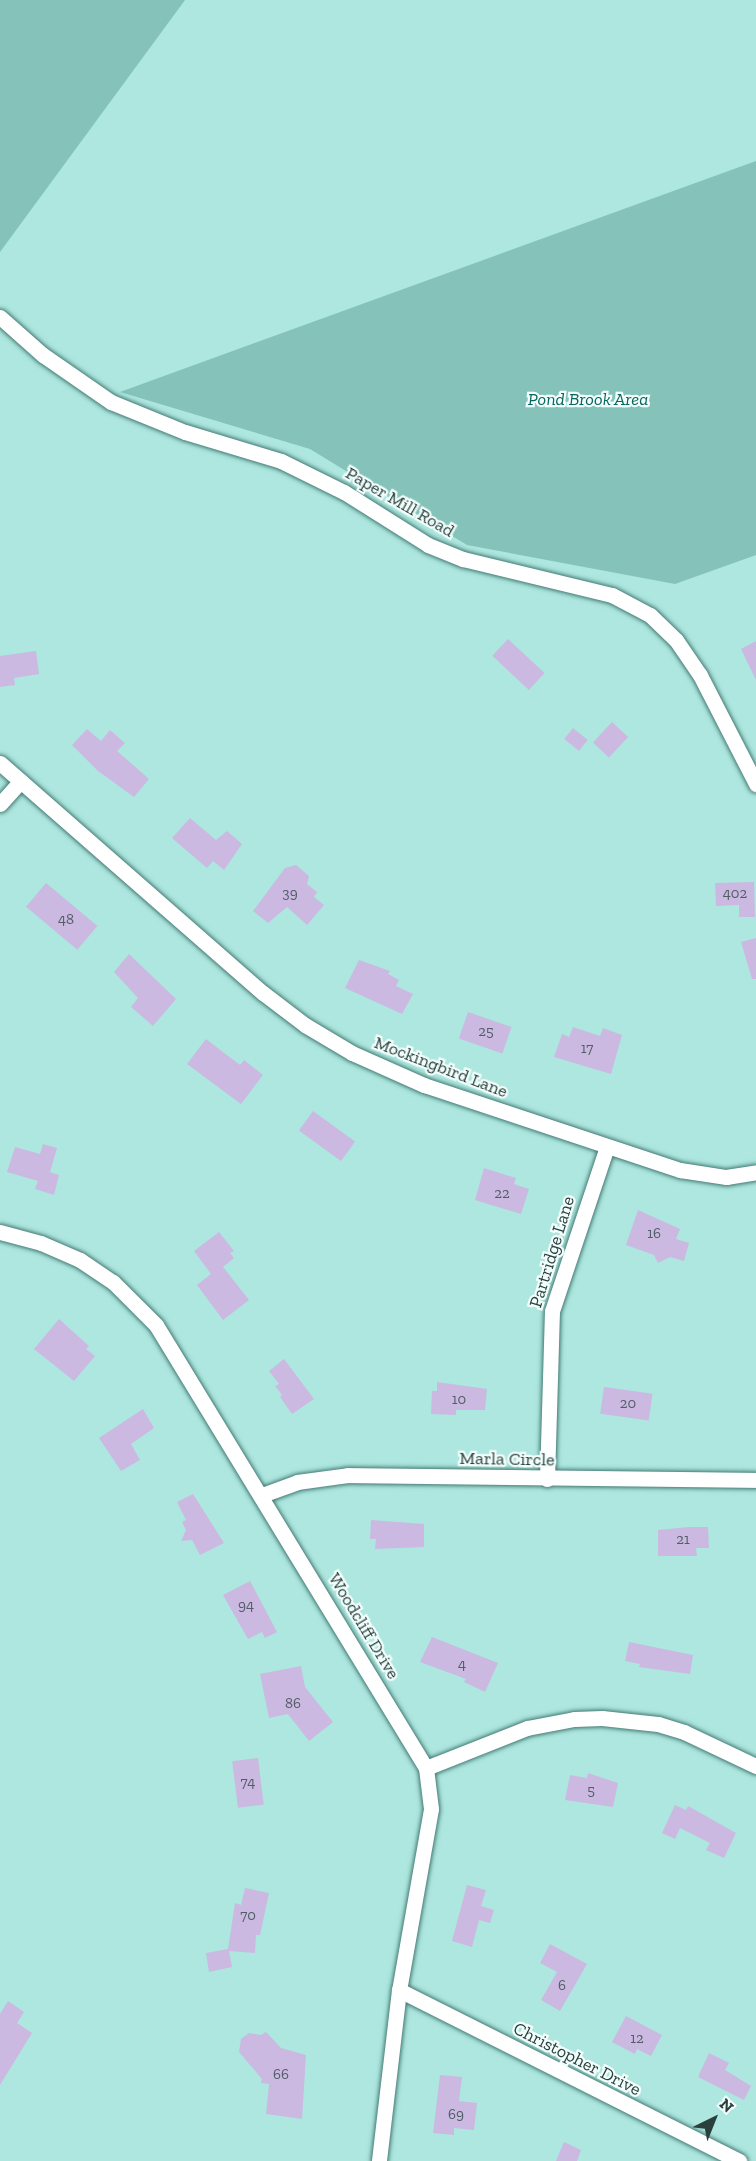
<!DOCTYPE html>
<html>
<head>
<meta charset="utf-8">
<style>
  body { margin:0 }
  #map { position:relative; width:756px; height:2161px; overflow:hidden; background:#ade7df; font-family:"Zilla Slab",serif }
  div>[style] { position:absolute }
  .green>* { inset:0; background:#84c2ba }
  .building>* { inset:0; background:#cbb9e1; transform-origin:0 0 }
  .roads { filter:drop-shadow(0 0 2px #447b75) drop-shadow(0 0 2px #447b75) }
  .street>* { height:15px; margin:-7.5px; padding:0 7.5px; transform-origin:7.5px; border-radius:7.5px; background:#fff }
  span { translate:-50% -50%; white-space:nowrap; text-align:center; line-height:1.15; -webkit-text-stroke:4.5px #f3fefc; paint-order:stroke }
  .number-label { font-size:15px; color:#525e66 }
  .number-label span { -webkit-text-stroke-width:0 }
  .park-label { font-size:18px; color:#06665e; font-style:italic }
  .street-label { font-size:18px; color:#29403d }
  .north { position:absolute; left:684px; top:2089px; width:60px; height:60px; -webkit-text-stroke:4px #f3fefc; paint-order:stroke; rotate:43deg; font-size:16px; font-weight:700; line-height:24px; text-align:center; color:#29403d }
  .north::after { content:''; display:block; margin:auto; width:21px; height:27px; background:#29403d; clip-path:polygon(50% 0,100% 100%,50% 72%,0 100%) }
</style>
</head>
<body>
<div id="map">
  <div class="green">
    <div style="clip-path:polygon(0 0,185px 0,0 252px)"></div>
    <div style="clip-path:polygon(756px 161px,756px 555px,675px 584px,467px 545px,310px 449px,120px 392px)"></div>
  </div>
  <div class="building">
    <div style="left:508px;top:639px;width:50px;height:23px;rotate:43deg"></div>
    <div style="clip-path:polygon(756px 641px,756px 680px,741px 649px)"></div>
    <div style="clip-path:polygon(36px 651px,39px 674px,14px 678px,15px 685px,0 687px,0 656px)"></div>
    <div style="left:612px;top:722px;width:22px;height:28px;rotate:43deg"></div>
    <div style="left:573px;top:728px;width:19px;height:14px;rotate:39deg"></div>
    <div style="clip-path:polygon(87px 729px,101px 741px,110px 730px,125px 743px,117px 751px,149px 779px,134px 797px,98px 771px,72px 745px)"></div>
    <div style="clip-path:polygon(190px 818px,216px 840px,227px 831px,242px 844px,224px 870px,213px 861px,207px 868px,172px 838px)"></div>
    <div style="clip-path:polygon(296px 865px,309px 876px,307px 884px,317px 892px,314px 897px,324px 905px,307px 925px,287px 907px,268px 923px,253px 911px,285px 868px)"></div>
    <div style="clip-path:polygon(754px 882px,755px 917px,739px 917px,739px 905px,716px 906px,715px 883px)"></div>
    <div style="left:46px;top:883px;width:67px;height:31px;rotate:40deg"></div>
    <div style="clip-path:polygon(756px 938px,756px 979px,752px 979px,741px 942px)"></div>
    <div style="clip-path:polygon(129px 954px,176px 999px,153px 1026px,131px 1007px,138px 998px,114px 972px)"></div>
    <div style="clip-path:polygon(359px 960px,390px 971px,388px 974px,399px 980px,396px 986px,413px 994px,402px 1014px,345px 988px)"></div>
    <div style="left:468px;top:1012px;width:46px;height:28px;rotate:19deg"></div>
    <div style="clip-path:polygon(573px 1027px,600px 1036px,603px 1028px,622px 1035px,611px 1074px,554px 1057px,562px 1034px,569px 1037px)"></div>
    <div style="clip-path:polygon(206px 1039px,240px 1065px,244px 1060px,263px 1075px,241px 1104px,187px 1064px)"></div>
    <div style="left:313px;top:1111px;width:52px;height:24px;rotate:36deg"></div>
    <div style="clip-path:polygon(43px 1144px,57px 1148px,50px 1172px,59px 1175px,54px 1195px,35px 1189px,38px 1181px,7px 1172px,15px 1147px,40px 1154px)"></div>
    <div style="clip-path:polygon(484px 1168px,516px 1178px,514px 1184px,529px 1189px,521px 1214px,475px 1200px)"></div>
    <div style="clip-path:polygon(638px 1210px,680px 1229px,676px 1239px,689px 1243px,684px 1261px,670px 1257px,658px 1263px,654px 1255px,626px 1245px)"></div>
    <div style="clip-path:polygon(219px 1232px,234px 1251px,230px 1253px,234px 1258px,223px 1267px,249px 1300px,223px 1320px,197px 1285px,211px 1274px,194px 1251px)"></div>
    <div style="clip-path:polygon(59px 1319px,89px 1346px,86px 1349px,95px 1356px,74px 1381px,34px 1349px)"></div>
    <div style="clip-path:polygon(284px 1359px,314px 1399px,292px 1414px,280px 1397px,282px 1395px,275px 1386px,279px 1384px,269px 1371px)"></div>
    <div style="clip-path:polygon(437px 1382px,487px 1389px,485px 1410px,456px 1410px,456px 1415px,431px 1414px,432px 1391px,437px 1391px)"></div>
    <div style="left:604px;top:1387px;width:49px;height:27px;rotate:8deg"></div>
    <div style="clip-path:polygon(143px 1409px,154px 1428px,131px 1444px,140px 1460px,121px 1471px,99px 1438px)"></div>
    <div style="clip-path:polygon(193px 1494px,224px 1543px,200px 1555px,192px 1540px,181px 1541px,186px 1530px,182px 1522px,186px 1520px,177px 1502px)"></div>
    <div style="clip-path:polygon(371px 1520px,424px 1524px,424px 1547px,375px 1549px,376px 1539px,370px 1539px)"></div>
    <div style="clip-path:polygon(689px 1527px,708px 1527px,709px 1548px,696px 1548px,697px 1556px,658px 1556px,658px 1530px)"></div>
    <div style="clip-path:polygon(250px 1581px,277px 1632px,265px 1638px,262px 1632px,248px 1639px,223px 1595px)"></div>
    <div style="clip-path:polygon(432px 1637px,498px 1663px,485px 1692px,464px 1682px,466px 1679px,420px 1662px)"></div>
    <div style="clip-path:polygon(629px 1642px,693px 1655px,690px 1674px,639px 1667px,640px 1664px,625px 1661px)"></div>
    <div style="clip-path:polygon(301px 1666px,305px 1687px,333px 1722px,309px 1741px,288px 1714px,269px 1718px,260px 1674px)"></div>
    <div style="left:258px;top:1758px;width:47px;height:26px;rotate:83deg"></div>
    <div style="clip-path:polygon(588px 1773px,618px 1783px,613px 1807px,565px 1800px,570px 1775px,587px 1778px)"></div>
    <div style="clip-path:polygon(675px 1805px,686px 1810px,688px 1806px,736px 1833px,724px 1858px,706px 1850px,710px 1843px,680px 1828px,675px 1839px,662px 1833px)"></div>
    <div style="clip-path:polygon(467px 1885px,486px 1890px,481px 1906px,494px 1910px,490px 1923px,479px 1920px,472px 1947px,452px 1941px)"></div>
    <div style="clip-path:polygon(245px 1888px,269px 1893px,260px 1935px,256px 1935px,255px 1953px,229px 1951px,232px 1967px,209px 1972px,206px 1953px,228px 1949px,235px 1903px,241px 1905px)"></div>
    <div style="clip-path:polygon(550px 1944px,587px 1964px,560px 2011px,541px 2000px,557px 1972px,540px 1963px)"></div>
    <div style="clip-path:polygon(8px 2001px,24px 2012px,17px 2023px,32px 2033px,0 2085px,0 2014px)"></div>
    <div style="clip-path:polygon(626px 2016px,662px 2035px,651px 2056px,637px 2049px,635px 2054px,612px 2042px)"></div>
    <div style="clip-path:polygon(266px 2032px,281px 2048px,306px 2055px,302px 2119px,266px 2114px,269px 2084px,261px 2083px,262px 2079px,239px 2052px,241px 2039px,249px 2033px,261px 2035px)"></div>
    <div style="clip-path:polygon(709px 2053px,729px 2063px,725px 2070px,751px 2086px,744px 2100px,698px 2077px)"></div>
    <div style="clip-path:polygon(440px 2075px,462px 2077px,459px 2101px,477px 2103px,474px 2130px,454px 2128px,454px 2135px,433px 2133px)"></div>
    <div style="clip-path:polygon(564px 2142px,581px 2150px,577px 2161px,556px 2161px)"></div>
  </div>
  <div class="roads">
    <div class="street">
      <div style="left:0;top:317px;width:57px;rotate:41.5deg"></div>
      <div style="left:43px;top:355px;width:83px;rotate:34.7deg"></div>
      <div style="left:111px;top:402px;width:80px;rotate:22.1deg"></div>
      <div style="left:185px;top:432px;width:100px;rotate:16.8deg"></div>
      <div style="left:281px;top:461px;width:70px;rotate:26.2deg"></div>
      <div style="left:344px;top:492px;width:99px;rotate:32.2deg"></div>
      <div style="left:428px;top:545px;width:38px;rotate:22deg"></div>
      <div style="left:463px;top:559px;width:153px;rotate:13.6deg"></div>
      <div style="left:612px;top:595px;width:43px;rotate:27.8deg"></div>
      <div style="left:650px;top:615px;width:36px;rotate:44deg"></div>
      <div style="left:676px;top:640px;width:42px;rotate:55.6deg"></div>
      <div style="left:700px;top:675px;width:123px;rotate:62.8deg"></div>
      <div style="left:0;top:763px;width:349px;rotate:41.2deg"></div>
      <div style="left:263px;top:993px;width:53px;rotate:37.3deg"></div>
      <div style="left:305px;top:1025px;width:55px;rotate:30.8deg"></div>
      <div style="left:352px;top:1053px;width:79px;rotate:24deg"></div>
      <div style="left:424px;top:1085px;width:270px;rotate:18.4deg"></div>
      <div style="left:680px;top:1170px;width:47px;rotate:8.7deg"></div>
      <div style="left:726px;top:1177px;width:30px;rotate:-9deg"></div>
      <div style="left:0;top:804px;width:31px;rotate:-48deg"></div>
      <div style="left:0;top:1232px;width:42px;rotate:15deg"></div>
      <div style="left:41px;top:1243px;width:43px;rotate:23.6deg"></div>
      <div style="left:80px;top:1260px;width:40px;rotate:34deg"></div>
      <div style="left:113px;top:1282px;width:61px;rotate:45deg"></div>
      <div style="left:156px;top:1325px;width:519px;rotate:58.64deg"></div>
      <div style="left:426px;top:1768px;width:41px;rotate:83deg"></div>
      <div style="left:431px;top:1809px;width:184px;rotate:100deg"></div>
      <div style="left:399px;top:1990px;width:172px;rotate:96.7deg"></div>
      <div style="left:547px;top:1479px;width:168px;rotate:-88.3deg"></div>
      <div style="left:552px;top:1311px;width:173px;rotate:-71.5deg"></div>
      <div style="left:262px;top:1495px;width:37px;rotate:-20deg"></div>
      <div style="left:297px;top:1482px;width:51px;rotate:-7.8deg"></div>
      <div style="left:348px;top:1475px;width:408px;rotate:0.7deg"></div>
      <div style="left:426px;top:1768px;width:109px;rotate:-21.6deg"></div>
      <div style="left:527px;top:1728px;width:48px;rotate:-10.8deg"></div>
      <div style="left:574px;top:1719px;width:28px;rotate:-2deg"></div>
      <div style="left:602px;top:1718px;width:56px;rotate:6.1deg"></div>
      <div style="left:658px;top:1724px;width:27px;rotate:17deg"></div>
      <div style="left:684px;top:1732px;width:80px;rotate:25.3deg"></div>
      <div style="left:399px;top:1990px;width:381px;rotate:26.7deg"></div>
    </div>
  </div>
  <div class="number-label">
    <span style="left:290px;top:894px">39</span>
    <span style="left:735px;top:894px">402</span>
    <span style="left:66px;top:920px">48</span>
    <span style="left:486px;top:1032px">25</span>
    <span style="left:587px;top:1049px">17</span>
    <span style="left:502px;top:1194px">22</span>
    <span style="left:654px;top:1234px">16</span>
    <span style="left:459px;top:1400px">10</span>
    <span style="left:628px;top:1404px">20</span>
    <span style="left:683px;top:1540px">21</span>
    <span style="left:246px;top:1606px">94</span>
    <span style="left:462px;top:1665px">4</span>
    <span style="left:293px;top:1704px">86</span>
    <span style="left:248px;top:1783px">74</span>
    <span style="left:591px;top:1791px">5</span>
    <span style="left:248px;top:1916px">70</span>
    <span style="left:562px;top:1986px">6</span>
    <span style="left:637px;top:2039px">12</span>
    <span style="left:281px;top:2075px">66</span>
    <span style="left:456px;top:2115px">69</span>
  </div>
  <div class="park-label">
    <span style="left:588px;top:399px">Pond Brook Area</span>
  </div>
  <div class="street-label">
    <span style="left:400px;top:502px;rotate:30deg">Paper Mill Road</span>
    <span style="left:441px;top:1067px;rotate:21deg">Mockingbird Lane</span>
    <span style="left:552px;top:1252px;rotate:-73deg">Partridge Lane</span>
    <span style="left:507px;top:1459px;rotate:1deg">Marla Circle</span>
    <span style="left:364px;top:1626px;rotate:59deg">Woodcliff Drive</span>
    <span style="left:577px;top:2059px;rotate:27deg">Christopher Drive</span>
  </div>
  <div class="north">N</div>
</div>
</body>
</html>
